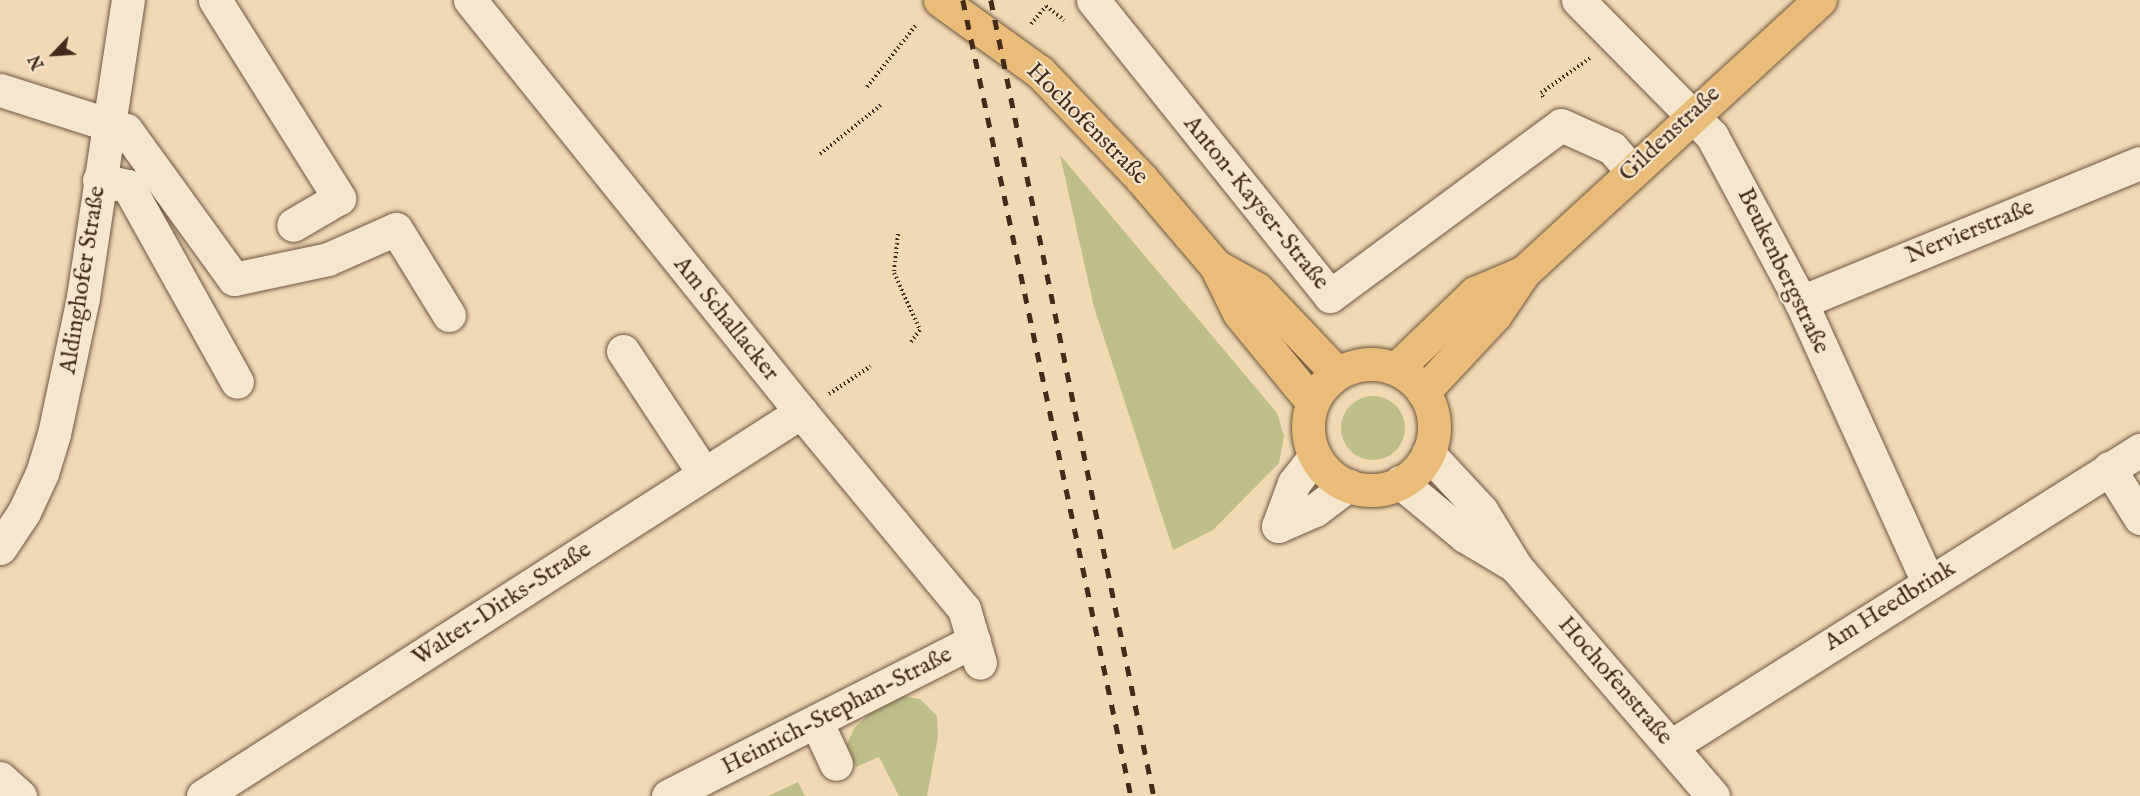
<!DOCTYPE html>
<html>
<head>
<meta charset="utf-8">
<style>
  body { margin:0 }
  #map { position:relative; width:2140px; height:796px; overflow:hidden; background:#f2d9b4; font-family:"IM FELL English",serif }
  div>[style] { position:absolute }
  .green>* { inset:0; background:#bebe8a }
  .round { border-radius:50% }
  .path>* { height:4px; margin-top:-2px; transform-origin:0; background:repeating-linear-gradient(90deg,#442a19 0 1.5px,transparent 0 4.5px) }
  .roads { filter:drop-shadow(0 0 2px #705640) drop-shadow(0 0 2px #705640) }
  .minor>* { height:33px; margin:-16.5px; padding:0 16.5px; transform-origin:16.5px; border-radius:16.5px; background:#f7e6ce }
  .major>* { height:33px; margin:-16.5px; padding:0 16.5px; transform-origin:16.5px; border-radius:16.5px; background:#e9bc7a }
  .major>.ring { margin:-16.5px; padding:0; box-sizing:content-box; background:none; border:33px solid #e9bc7a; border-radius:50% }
  .rail>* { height:4.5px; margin-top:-2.25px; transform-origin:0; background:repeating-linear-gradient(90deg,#442a19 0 10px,transparent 0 20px) }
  span { translate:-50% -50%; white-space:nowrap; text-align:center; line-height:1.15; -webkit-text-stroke:4.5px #f7e6ce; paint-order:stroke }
  .street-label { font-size:24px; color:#442a19 }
  .north { position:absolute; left:24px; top:24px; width:60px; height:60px; -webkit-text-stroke:4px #f7e6ce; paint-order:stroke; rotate:245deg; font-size:16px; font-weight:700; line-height:24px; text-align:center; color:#442a19 }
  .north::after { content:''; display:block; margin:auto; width:21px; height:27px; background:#442a19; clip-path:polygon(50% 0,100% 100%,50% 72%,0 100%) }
</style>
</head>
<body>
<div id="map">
  <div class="green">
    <div style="clip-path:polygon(1060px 155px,1277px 413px,1284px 436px,1279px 463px,1213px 530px,1173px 550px,1094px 307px)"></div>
    <div class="round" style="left:1341px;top:396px;width:64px;height:64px"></div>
    <div style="clip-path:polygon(903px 696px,920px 699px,937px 716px,938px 737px,927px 796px,899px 796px,879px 757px,856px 767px,847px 744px,855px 727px,869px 714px)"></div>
    <div style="clip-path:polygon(798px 782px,805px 796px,768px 796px)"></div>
  </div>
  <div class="path">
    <div style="left:1031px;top:24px;width:23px;rotate:-50deg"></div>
    <div style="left:1046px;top:6px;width:23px;rotate:38deg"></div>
    <div style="left:867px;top:87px;width:80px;rotate:-51.6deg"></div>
    <div style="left:1543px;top:97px;width:4px;rotate:-117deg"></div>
    <div style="left:1541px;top:93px;width:60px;rotate:-35.5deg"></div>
    <div style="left:820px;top:154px;width:78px;rotate:-38.8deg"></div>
    <div style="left:898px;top:234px;width:39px;rotate:96deg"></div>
    <div style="left:894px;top:273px;width:63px;rotate:65.5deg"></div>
    <div style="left:920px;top:330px;width:15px;rotate:127deg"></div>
    <div style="left:829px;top:394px;width:50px;rotate:-33.7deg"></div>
  </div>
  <div class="roads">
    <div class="minor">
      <div style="left:215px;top:0;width:234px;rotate:57.9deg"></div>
      <div style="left:339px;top:198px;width:53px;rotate:149.6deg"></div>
      <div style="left:470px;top:0;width:528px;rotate:51.22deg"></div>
      <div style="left:801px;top:412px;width:256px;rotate:50.4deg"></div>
      <div style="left:964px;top:609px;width:56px;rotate:73.5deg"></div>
      <div style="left:1093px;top:0;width:379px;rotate:51.3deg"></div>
      <div style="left:1330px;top:296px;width:287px;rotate:-36.5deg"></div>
      <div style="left:1561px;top:125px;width:56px;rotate:24.3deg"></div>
      <div style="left:1612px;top:148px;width:29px;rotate:49deg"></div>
      <div style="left:1578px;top:0;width:191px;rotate:45.4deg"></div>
      <div style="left:1712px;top:136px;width:188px;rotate:61.8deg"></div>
      <div style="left:1801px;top:302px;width:307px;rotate:65.6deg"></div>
      <div style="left:0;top:90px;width:132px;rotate:17.6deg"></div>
      <div style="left:126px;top:130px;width:184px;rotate:54.1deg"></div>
      <div style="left:234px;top:279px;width:96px;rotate:-12deg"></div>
      <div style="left:328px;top:259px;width:74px;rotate:-23.8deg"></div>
      <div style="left:396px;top:229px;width:101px;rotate:58.4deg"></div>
      <div style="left:99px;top:180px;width:30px;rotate:12deg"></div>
      <div style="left:128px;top:186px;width:224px;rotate:60.9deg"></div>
      <div style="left:1801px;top:302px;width:366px;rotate:-22.3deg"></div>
      <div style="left:623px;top:351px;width:147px;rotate:56.6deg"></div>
      <div style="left:1428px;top:453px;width:78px;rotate:47.1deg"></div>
      <div style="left:1481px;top:510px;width:67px;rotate:58.4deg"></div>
      <div style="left:1516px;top:567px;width:302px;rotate:49.3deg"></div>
      <div style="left:2109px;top:468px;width:59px;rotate:58.2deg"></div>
      <div style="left:1400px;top:482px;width:85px;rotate:39.7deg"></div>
      <div style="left:1465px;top:536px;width:55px;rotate:30.8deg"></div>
      <div style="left:1278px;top:526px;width:40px;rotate:-23.4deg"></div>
      <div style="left:1315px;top:510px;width:41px;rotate:-37.1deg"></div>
      <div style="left:1278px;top:526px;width:46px;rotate:-69.6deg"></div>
      <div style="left:1294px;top:483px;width:34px;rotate:-52deg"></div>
      <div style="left:0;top:548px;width:43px;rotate:-56.3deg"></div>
      <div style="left:24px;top:512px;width:43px;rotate:-65.2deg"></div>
      <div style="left:42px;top:473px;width:41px;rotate:-72.9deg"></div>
      <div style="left:54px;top:434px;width:140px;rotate:-78deg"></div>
      <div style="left:83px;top:297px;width:300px;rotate:-81.4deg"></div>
      <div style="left:817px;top:723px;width:45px;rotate:65.1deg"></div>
      <div style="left:1671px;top:746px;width:555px;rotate:-32.26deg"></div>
      <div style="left:0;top:778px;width:27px;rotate:42deg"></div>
      <div style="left:203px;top:796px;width:711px;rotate:-32.71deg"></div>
      <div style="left:668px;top:796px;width:343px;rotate:-26.9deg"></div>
    </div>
    <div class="major">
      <div style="left:940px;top:0;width:123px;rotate:35.8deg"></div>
      <div style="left:1040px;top:72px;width:146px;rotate:46.4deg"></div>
      <div style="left:1141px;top:178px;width:116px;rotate:49.6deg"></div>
      <div style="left:1216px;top:266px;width:52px;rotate:63.9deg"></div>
      <div style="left:1239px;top:313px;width:115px;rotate:50.6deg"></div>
      <div style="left:1216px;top:266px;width:47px;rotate:29.3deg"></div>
      <div style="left:1257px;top:289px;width:116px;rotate:46.4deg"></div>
      <div class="ring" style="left:1308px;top:364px;width:93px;height:93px"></div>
      <div style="left:1396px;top:369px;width:110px;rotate:-43.9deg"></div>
      <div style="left:1475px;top:293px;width:53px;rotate:-23.2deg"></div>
      <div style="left:1423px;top:392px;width:105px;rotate:-46.9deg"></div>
      <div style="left:1495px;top:315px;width:52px;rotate:-56deg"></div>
      <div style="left:1524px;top:272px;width:402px;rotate:-42.6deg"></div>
    </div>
  </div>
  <div class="rail">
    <div style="left:963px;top:0;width:814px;rotate:78.08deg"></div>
    <div style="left:991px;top:0;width:813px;rotate:78.43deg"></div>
  </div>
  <div class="street-label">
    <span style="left:1087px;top:124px;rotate:45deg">Hochofenstraße</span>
    <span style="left:1670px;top:134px;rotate:-43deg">Gildenstraße</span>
    <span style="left:1256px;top:203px;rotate:51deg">Anton-Kayser-Straße</span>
    <span style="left:1970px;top:232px;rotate:-22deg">Nervierstraße</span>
    <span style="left:1783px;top:271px;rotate:64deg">Beukenbergstraße</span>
    <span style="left:83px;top:280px;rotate:-81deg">Aldinghofer Straße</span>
    <span style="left:726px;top:319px;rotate:51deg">Am Schallacker</span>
    <span style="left:502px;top:604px;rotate:-33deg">Walter-Dirks-Straße</span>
    <span style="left:1890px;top:606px;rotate:-32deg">Am Heedbrink</span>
    <span style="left:1615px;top:681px;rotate:49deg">Hochofenstraße</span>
    <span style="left:837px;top:711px;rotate:-27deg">Heinrich-Stephan-Straße</span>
  </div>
  <div class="north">N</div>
</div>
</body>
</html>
